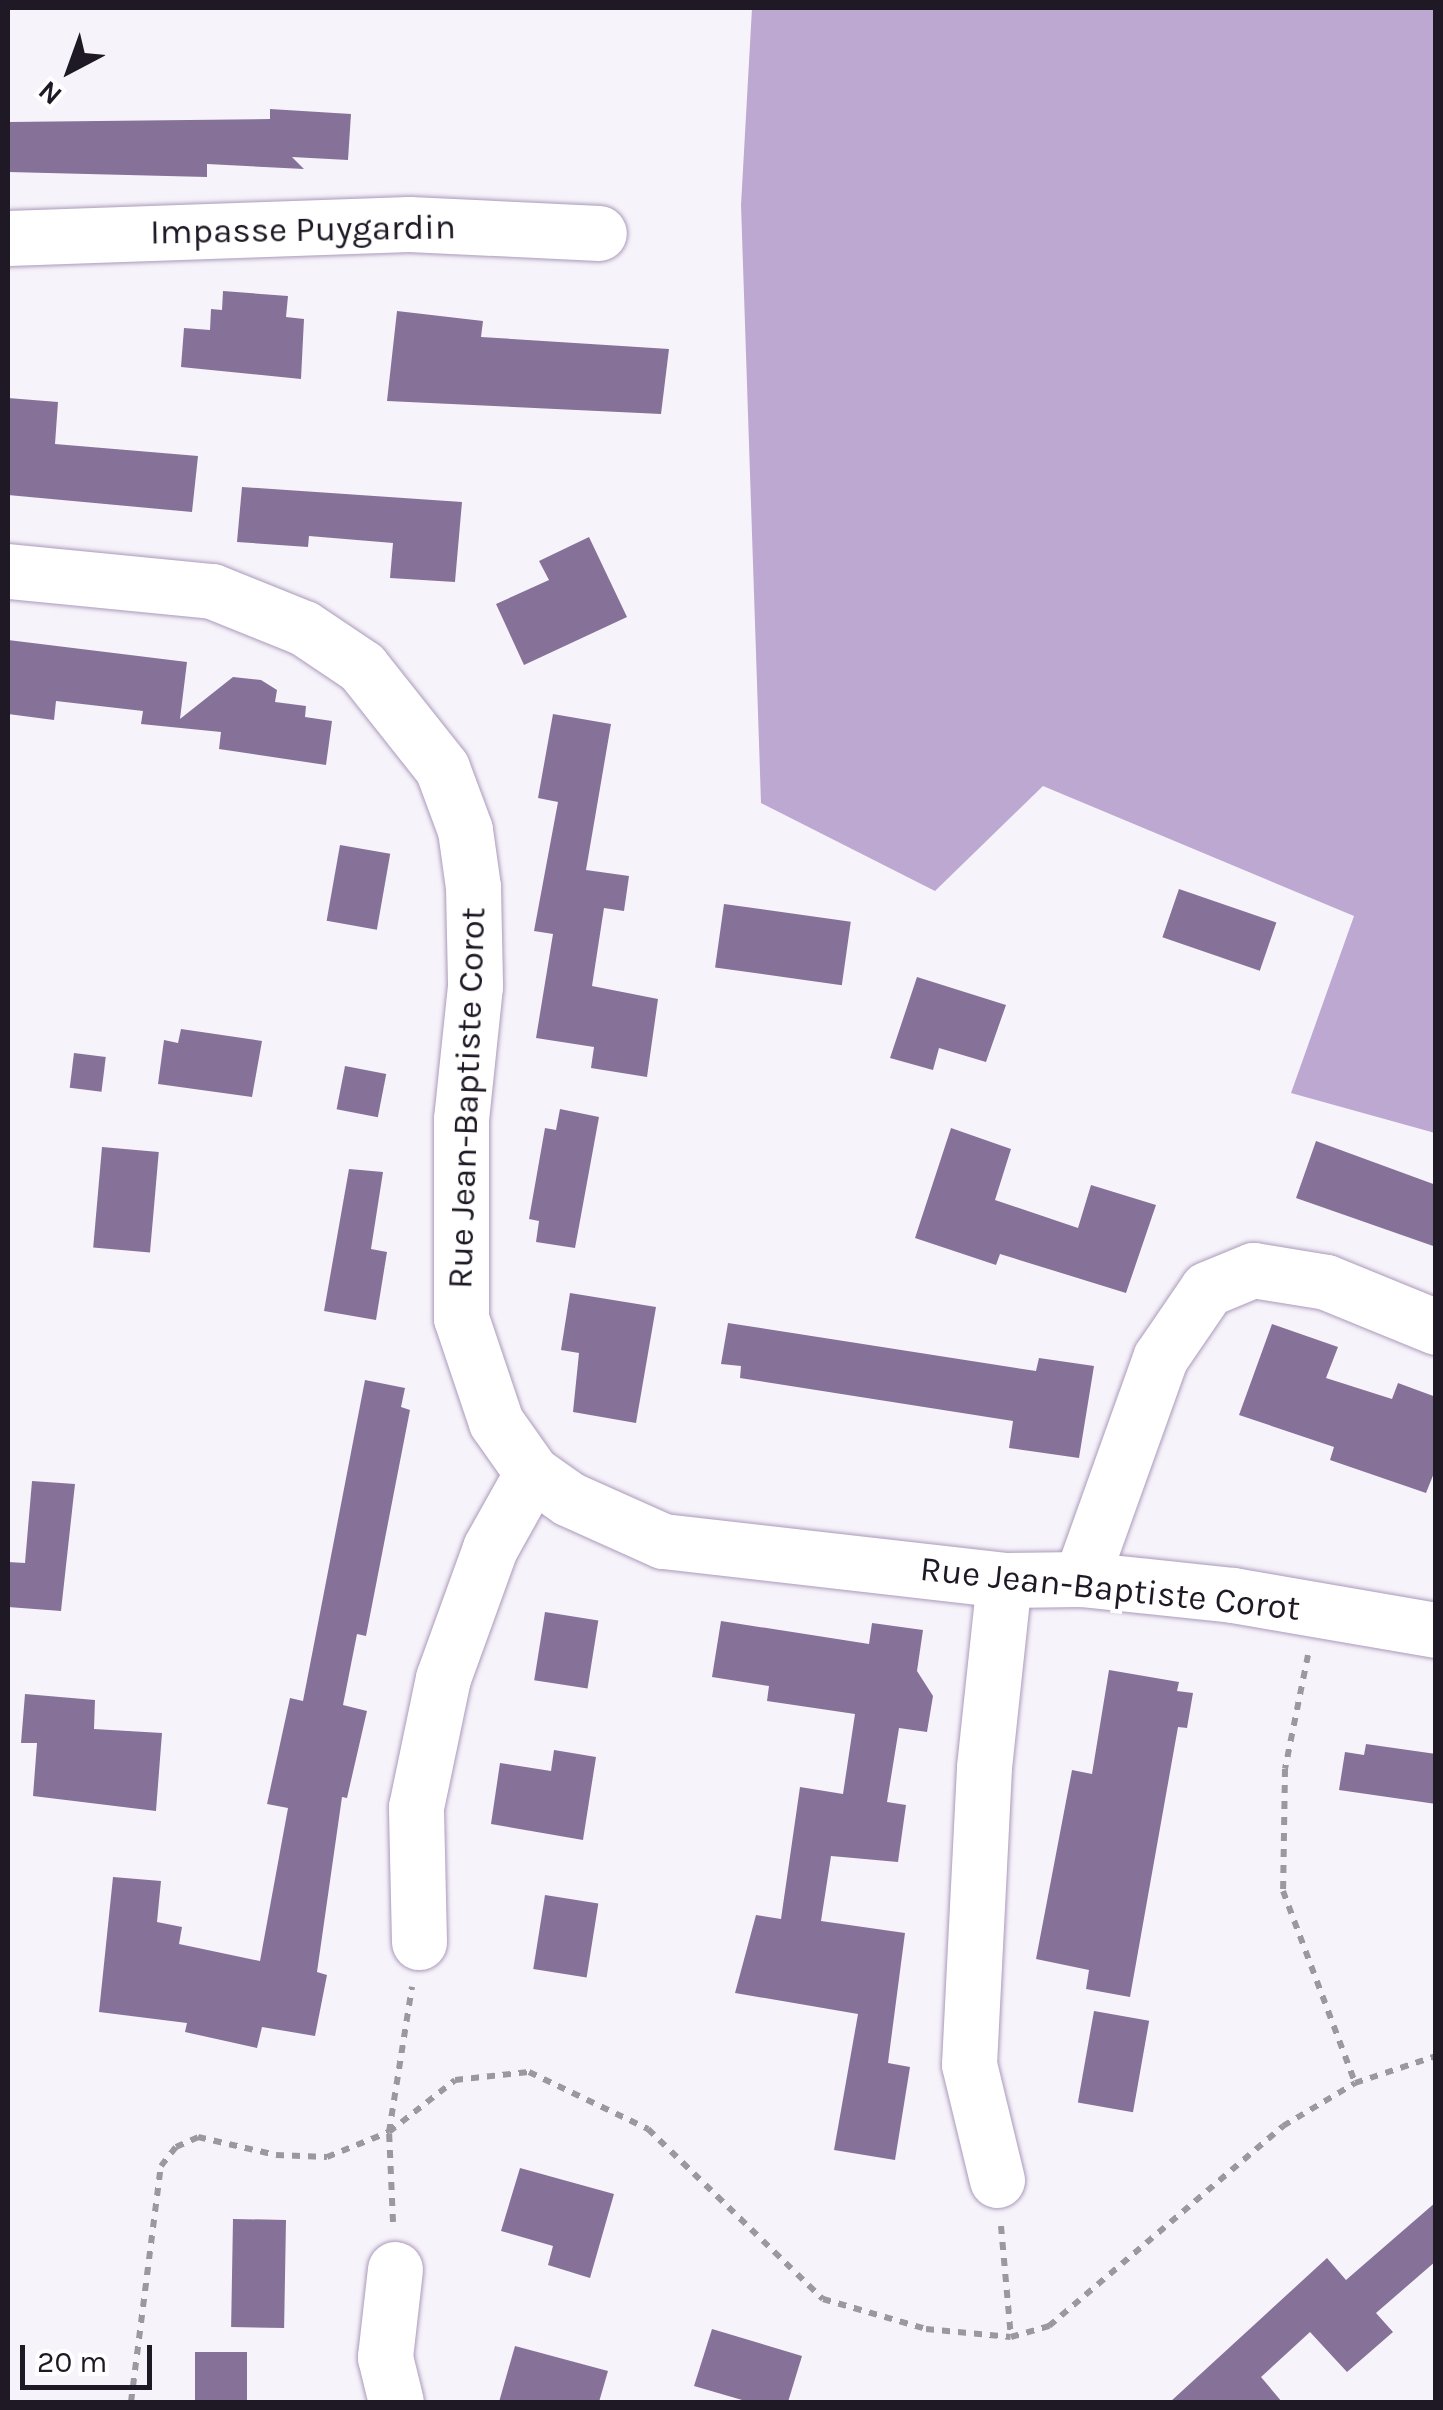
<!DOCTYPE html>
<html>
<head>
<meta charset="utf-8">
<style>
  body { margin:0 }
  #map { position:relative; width:1443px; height:2410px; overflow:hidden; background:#f7f3fa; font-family:Karla,sans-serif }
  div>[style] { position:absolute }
  .forest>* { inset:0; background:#bda8d2 }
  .building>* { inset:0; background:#867299; transform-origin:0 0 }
  .path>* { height:6px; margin-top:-3px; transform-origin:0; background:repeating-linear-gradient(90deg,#9c97a1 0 8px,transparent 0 16px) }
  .roads { filter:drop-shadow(0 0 2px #aa9abb) drop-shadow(0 0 2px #aa9abb) }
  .minor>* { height:55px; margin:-27.5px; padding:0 27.5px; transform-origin:27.5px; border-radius:27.5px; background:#fff }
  span { translate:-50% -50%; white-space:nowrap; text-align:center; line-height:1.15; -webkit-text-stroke:9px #fff; paint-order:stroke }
  .street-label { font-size:35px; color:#1f1825 }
  .frame { position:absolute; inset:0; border:10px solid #1f1825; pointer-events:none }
  .north { position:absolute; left:20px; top:20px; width:100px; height:100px; -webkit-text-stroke:8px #fff; paint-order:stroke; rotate:221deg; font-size:28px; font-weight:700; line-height:40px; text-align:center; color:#1f1825 }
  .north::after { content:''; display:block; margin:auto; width:35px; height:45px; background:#1f1825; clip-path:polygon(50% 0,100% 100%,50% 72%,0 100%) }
  .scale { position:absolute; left:20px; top:2345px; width:132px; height:45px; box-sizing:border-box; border:5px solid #1f1825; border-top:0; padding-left:12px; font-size:30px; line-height:35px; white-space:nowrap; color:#1f1825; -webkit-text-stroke:8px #fff; paint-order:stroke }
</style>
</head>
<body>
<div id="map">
  <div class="forest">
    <div style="clip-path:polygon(752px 8px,1435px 8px,1435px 1133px,1291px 1093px,1354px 916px,1043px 786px,935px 891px,761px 803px,741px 205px)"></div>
  </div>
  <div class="building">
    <div style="clip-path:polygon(270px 109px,351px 114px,348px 160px,292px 157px,304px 169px,207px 164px,207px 177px,8px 172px,8px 122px,270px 119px)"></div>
    <div style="clip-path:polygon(223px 291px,288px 296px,286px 317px,304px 319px,301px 379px,181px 367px,184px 328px,210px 330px,211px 309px,222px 310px)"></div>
    <div style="clip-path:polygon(397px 311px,483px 321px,481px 337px,669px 349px,661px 414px,387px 401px)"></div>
    <div style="clip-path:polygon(8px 398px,58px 402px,55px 444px,198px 456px,192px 512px,8px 495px)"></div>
    <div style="clip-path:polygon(242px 487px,462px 502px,455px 582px,390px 578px,393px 543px,309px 536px,308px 547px,237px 542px)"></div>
    <div style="clip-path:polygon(589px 537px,627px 617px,524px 665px,496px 604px,549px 580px,539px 561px)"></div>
    <div style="clip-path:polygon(8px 640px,187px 662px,180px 719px,233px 677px,261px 680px,277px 690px,275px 702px,306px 706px,305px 717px,332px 721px,326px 765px,219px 749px,221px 732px,141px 724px,143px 711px,56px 701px,54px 720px,8px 714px)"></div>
    <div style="clip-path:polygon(553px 714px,611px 724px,586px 870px,629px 876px,624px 911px,604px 908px,592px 986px,658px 999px,647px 1077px,591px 1068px,594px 1047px,536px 1038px,553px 934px,534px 931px,558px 802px,538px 798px)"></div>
    <div style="left:340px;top:845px;width:51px;height:77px;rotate:10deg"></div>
    <div style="left:1179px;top:889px;width:103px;height:51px;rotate:19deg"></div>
    <div style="left:724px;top:904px;width:128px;height:64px;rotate:8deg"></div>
    <div style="clip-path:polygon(917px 977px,1006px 1005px,986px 1062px,939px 1048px,933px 1070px,890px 1058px)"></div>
    <div style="clip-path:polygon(181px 1029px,262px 1041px,252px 1097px,158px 1084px,164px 1040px,178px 1043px)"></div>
    <div style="left:74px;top:1053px;width:32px;height:35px;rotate:7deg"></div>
    <div style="left:345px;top:1066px;width:42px;height:44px;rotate:11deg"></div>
    <div style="clip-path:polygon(560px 1109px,599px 1117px,575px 1248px,536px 1242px,539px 1221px,529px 1219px,545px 1128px,556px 1130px)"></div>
    <div style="clip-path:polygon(951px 1128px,1011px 1149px,995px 1200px,1078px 1228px,1091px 1185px,1156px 1205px,1126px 1293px,1000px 1254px,996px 1265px,915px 1238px)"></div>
    <div style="clip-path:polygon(1316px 1141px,1436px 1185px,1436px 1247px,1296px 1198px)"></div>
    <div style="left:102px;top:1147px;width:57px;height:101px;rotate:5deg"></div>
    <div style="clip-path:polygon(349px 1169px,383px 1172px,371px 1249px,387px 1252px,376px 1320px,324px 1311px)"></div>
    <div style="clip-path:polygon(570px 1293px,656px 1307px,636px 1423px,573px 1412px,579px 1353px,561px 1350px)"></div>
    <div style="clip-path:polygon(728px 1323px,1036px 1371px,1039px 1358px,1094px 1366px,1079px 1458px,1009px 1448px,1013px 1421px,740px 1378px,741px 1366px,721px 1364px)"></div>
    <div style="clip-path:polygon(1272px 1324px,1338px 1347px,1326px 1378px,1392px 1399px,1398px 1383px,1436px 1397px,1436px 1468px,1426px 1493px,1330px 1460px,1334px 1447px,1239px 1415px)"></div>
    <div style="clip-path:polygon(365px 1380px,405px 1388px,401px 1407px,410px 1410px,366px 1636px,357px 1634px,343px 1705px,367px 1711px,347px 1798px,342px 1797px,317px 1972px,327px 1975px,315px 2036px,262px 2027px,257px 2048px,185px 2032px,187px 2023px,99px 2012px,113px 1877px,161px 1881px,157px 1922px,182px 1927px,179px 1944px,260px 1961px,288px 1808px,267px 1804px,290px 1698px,303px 1701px)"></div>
    <div style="clip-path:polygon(32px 1481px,75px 1484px,61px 1611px,8px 1607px,8px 1562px,25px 1563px)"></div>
    <div style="left:545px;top:1612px;width:54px;height:69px;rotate:9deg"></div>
    <div style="clip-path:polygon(721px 1621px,869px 1644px,872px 1623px,923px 1630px,917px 1671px,933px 1696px,927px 1732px,899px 1728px,887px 1802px,906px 1805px,898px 1862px,831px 1856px,821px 1921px,905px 1933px,888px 2063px,910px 2067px,895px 2160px,834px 2150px,858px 2014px,735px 1993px,756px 1915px,781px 1919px,800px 1787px,843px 1794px,855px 1714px,767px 1701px,769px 1686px,712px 1677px)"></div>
    <div style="clip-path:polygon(1109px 1670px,1179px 1682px,1177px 1691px,1193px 1693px,1187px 1728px,1178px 1727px,1130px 1997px,1086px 1989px,1089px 1970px,1036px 1959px,1072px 1770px,1092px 1774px)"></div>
    <div style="clip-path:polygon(25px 1694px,95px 1700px,94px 1729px,162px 1733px,156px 1811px,33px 1796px,37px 1743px,21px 1743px)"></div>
    <div style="clip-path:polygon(1366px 1744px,1436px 1754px,1436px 1804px,1339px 1790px,1345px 1752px,1364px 1755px)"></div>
    <div style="clip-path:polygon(554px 1750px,596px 1757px,583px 1840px,491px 1824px,500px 1763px,551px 1771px)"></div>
    <div style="left:545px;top:1895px;width:54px;height:75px;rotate:9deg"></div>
    <div style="left:1094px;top:2011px;width:56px;height:93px;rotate:10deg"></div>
    <div style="clip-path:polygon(520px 2168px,614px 2194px,590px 2278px,548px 2265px,553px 2246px,501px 2231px)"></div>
    <div style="clip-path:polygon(1436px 2202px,1436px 2261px,1376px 2313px,1393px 2332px,1347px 2372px,1310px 2332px,1261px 2377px,1282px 2402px,1170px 2402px,1327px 2258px,1346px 2280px)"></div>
    <div style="left:233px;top:2219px;width:53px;height:108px;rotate:1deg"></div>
    <div style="clip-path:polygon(712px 2329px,802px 2356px,788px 2402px,749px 2402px,694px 2386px)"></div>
    <div style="clip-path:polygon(515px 2346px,608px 2371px,599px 2402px,499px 2402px)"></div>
    <div style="left:195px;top:2352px;width:52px;height:50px"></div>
  </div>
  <div class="path">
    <div style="left:1308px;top:1655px;width:116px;rotate:101.4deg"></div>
    <div style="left:1285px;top:1769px;width:122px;rotate:90.9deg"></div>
    <div style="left:1283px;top:1891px;width:205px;rotate:69.4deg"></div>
    <div style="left:393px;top:2222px;width:90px;rotate:-92.5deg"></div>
    <div style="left:389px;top:2132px;width:147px;rotate:-81deg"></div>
    <div style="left:1001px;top:2226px;width:111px;rotate:84.9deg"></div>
    <div style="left:131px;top:2402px;width:238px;rotate:-82.8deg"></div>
    <div style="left:161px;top:2166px;width:24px;rotate:-52deg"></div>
    <div style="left:176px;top:2147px;width:24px;rotate:-24deg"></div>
    <div style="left:198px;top:2137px;width:80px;rotate:13deg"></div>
    <div style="left:276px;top:2155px;width:51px;rotate:2.2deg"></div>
    <div style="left:327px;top:2157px;width:67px;rotate:-22deg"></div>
    <div style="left:389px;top:2132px;width:84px;rotate:-38.2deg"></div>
    <div style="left:455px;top:2080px;width:74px;rotate:-6.2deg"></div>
    <div style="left:529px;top:2072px;width:132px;rotate:25.6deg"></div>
    <div style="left:648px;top:2129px;width:244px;rotate:44.2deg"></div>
    <div style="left:823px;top:2299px;width:107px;rotate:16.2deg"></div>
    <div style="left:926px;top:2329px;width:85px;rotate:5.4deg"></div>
    <div style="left:1011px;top:2337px;width:40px;rotate:-16deg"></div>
    <div style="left:1049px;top:2326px;width:308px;rotate:-40.5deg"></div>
    <div style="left:1283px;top:2126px;width:84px;rotate:-30.8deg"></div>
    <div style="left:1355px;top:2083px;width:85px;rotate:-18.4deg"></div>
  </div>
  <div class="roads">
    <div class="minor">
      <div style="left:8px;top:238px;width:401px;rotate:-2deg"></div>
      <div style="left:409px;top:224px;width:190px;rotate:2.7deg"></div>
      <div style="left:8px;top:571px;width:205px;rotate:5.6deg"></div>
      <div style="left:212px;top:591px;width:99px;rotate:21.9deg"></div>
      <div style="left:304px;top:628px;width:70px;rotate:33.9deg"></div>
      <div style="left:362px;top:667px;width:129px;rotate:51.6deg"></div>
      <div style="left:442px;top:768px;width:66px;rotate:69.6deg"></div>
      <div style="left:465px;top:830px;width:58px;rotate:82deg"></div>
      <div style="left:473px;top:887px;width:99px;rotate:88.8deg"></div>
      <div style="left:475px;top:986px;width:134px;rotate:96deg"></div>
      <div style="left:461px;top:1119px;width:199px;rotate:90deg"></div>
      <div style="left:461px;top:1318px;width:110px;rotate:71.4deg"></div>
      <div style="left:496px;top:1422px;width:62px;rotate:54.8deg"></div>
      <div style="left:532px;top:1473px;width:45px;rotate:35.1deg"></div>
      <div style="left:569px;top:1499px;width:103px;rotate:24.1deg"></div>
      <div style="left:663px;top:1541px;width:343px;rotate:6.5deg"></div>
      <div style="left:1004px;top:1580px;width:77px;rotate:-0.7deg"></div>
      <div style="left:1081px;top:1579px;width:153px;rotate:6deg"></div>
      <div style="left:1233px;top:1595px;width:206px;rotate:9.8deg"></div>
      <div style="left:1081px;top:1579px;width:235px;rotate:-70.3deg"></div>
      <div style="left:1160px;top:1358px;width:83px;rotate:-55.7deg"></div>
      <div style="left:1207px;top:1289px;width:50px;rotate:-22.4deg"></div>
      <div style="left:1253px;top:1270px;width:74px;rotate:9.3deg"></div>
      <div style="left:1326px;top:1282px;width:119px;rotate:22.2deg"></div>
      <div style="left:419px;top:1942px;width:135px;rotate:-91.3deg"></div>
      <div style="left:416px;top:1807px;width:132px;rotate:-78.2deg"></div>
      <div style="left:443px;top:1678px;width:138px;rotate:-70.1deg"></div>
      <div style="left:490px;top:1548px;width:86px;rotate:-60.8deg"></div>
      <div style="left:997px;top:2180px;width:119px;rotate:-103.6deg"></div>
      <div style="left:969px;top:2064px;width:297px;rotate:-87.1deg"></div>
      <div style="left:984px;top:1767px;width:188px;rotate:-83.9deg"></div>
      <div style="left:395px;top:2269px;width:89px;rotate:96.5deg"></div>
      <div style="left:385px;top:2357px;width:46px;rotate:76.3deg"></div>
    </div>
  </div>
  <div class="street-label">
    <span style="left:303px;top:230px;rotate:-1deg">Impasse Puygardin</span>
    <span style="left:467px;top:1098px;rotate:-88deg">Rue Jean-Baptiste Corot</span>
    <span style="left:1110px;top:1589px;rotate:6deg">Rue Jean-Baptiste Corot</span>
  </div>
  <div class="frame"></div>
  <div class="north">N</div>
  <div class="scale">20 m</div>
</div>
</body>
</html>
